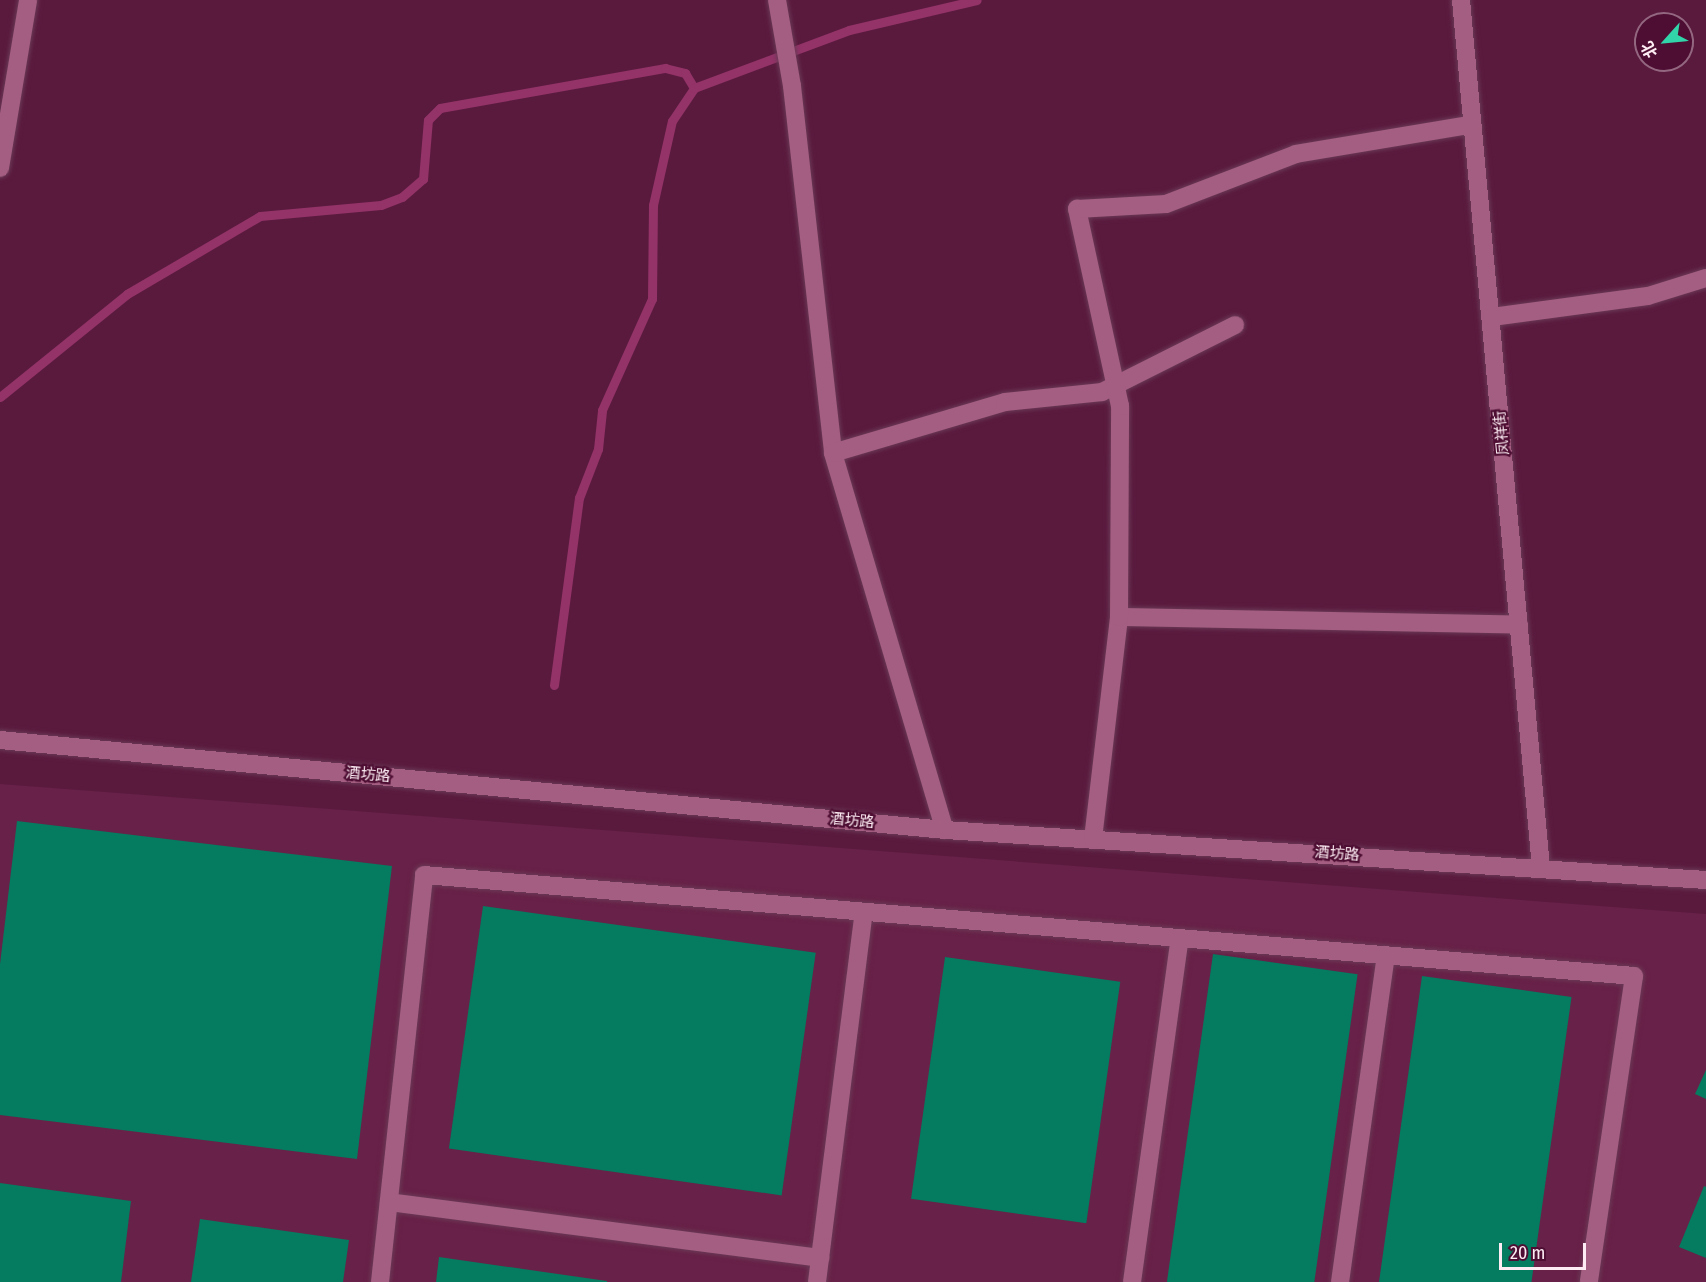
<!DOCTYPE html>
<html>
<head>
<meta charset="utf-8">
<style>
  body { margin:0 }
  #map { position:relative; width:1706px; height:1282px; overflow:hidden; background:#5a1a3e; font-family:"Fira Sans Condensed","Noto Sans SC",sans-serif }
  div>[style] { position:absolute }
  .built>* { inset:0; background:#682148 }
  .stream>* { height:9px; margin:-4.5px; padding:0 4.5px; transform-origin:4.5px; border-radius:4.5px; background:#933368 }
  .building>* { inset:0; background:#057b5f; transform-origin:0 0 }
  .roads { filter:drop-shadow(0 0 2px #6a3956) drop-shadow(0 0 2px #6a3956) }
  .minor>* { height:18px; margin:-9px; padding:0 9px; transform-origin:9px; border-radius:9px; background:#a45e81 }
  span { translate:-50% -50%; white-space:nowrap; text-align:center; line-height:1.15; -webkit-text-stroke:4.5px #4e0e33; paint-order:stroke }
  .street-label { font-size:15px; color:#fdecf3 }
  .north { position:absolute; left:1634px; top:12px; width:60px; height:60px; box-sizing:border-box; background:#4e0e33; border:2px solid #946780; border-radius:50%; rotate:243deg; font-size:16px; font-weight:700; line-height:24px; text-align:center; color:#fdecf3 }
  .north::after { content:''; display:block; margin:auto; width:21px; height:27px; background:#32d4a9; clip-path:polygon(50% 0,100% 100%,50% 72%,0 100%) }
  .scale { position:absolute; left:1499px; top:1243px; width:87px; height:27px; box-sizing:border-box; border:3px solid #fdecf3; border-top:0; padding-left:8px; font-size:18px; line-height:21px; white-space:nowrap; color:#fdecf3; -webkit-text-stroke:4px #4e0e33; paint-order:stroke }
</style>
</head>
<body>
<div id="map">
  <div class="built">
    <div style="clip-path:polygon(0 784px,1706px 914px,1706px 1282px,0 1282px)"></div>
  </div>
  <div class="stream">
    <div style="left:0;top:397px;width:164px;rotate:-39deg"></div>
    <div style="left:127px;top:294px;width:154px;rotate:-30.4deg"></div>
    <div style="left:260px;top:216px;width:121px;rotate:-5.2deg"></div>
    <div style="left:381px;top:205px;width:22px;rotate:-21deg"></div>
    <div style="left:402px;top:197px;width:28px;rotate:-41deg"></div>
    <div style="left:423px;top:179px;width:59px;rotate:-85.2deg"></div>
    <div style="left:428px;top:120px;width:17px;rotate:-45deg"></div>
    <div style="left:440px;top:108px;width:229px;rotate:-10.1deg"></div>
    <div style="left:665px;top:68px;width:21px;rotate:14deg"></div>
    <div style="left:685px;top:73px;width:17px;rotate:59deg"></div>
    <div style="left:554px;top:685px;width:189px;rotate:-82.4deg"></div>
    <div style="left:579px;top:498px;width:53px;rotate:-68.8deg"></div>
    <div style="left:598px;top:449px;width:39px;rotate:-84deg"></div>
    <div style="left:602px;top:410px;width:122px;rotate:-65.8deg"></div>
    <div style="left:652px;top:299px;width:94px;rotate:-89.4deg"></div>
    <div style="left:653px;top:205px;width:86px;rotate:-77.3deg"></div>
    <div style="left:672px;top:121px;width:40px;rotate:-56deg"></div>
    <div style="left:694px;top:88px;width:165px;rotate:-20.5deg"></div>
    <div style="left:849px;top:30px;width:131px;rotate:-13.2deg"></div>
  </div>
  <div class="building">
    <div style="clip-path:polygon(17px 821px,392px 866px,357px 1159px,0 1115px,0 964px)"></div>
    <div style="left:483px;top:906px;width:336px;height:245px;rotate:8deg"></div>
    <div style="left:1213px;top:954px;width:146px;height:331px;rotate:8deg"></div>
    <div style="left:945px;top:957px;width:177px;height:244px;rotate:8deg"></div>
    <div style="left:1422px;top:976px;width:151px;height:309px;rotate:8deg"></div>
    <div style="clip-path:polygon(1706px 1070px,1706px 1099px,1695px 1094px)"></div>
    <div style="clip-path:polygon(0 1183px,131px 1201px,121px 1282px,0 1282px)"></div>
    <div style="clip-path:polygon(1704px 1186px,1706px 1187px,1706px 1258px,1679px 1247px)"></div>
    <div style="clip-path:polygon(200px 1219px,349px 1240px,343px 1282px,191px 1282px)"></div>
    <div style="clip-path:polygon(439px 1257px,607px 1281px,607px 1282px,436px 1282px)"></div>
  </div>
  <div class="roads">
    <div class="minor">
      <div style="left:777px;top:0;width:87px;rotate:80.1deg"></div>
      <div style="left:792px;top:86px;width:369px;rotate:83.6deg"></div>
      <div style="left:833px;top:453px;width:393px;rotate:73.5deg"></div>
      <div style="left:1461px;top:0;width:871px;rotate:84.73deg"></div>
      <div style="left:0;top:168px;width:170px;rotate:-80.5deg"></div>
      <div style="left:1492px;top:317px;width:157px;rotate:-7.7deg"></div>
      <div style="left:1648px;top:296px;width:61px;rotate:-17.2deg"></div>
      <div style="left:833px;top:453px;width:179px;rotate:-16.5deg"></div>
      <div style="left:1005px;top:402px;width:98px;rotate:-5.9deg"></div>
      <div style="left:1102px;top:392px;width:149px;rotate:-26.7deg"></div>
      <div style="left:1119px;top:617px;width:400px;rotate:1.1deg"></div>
      <div style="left:0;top:740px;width:949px;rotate:5.44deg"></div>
      <div style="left:945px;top:830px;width:763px;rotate:3.76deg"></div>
      <div style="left:1093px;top:839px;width:224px;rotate:-83.3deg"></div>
      <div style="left:1119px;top:617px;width:211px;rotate:-89.7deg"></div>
      <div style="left:1120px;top:406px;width:202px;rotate:-102.3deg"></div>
      <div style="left:1077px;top:209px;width:89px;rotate:-3.2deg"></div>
      <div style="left:1166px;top:204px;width:139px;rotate:-21deg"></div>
      <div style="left:1296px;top:154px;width:176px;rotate:-9.5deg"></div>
      <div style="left:389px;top:1202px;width:435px;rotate:7.4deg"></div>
      <div style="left:380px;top:1282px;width:409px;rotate:-83.8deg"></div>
      <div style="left:424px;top:875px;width:1214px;rotate:4.77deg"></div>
      <div style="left:1634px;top:976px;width:309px;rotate:98.4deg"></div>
      <div style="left:817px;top:1282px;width:373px;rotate:-82.8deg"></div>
      <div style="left:1132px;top:1282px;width:347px;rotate:-82.1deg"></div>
      <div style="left:1340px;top:1282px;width:330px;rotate:-82deg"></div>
    </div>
  </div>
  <div class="street-label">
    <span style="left:1502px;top:433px;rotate:-95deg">凤祥街</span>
    <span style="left:368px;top:775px;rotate:5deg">酒坊路</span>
    <span style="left:852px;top:821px;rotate:5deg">酒坊路</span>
    <span style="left:1337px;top:854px;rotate:4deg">酒坊路</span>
  </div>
  <div class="north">北</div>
  <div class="scale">20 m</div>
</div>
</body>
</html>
